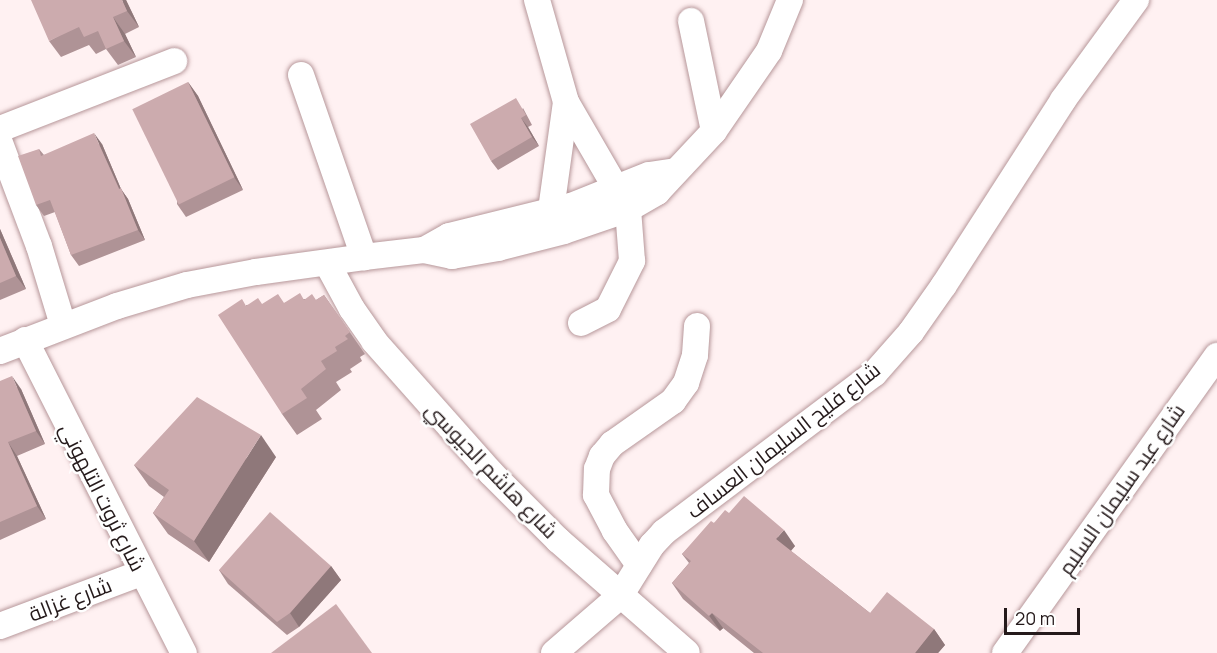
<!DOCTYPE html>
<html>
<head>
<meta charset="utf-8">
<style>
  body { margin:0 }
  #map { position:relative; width:1217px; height:653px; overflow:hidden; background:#fff1f2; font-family:Manrope,Cairo,sans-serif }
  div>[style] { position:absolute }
  .roads { filter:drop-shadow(0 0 2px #b7979a) drop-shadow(0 0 2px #b7979a) }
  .minor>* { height:26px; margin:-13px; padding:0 13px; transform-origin:13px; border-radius:13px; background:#fff }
  .wall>* { inset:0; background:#af9396 }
  .shaded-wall>* { inset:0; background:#8f787a; transform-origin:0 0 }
  .building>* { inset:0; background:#ccabae; transform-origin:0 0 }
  span { translate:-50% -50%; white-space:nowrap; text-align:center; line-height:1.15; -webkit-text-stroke:5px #fff; paint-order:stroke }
  .street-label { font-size:21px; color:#251a1b }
  .scale { position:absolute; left:1004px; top:608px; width:76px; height:27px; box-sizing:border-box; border:3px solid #251a1b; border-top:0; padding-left:8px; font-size:18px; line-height:21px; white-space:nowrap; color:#251a1b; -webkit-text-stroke:4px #fff; paint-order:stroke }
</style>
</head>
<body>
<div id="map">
  <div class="roads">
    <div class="minor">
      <div style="left:537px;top:0;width:106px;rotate:74.1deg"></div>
      <div style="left:566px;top:102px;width:102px;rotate:59.9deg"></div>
      <div style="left:691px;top:21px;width:112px;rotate:78.2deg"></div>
      <div style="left:301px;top:75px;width:193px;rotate:70.9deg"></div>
      <div style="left:0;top:129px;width:187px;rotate:-21.3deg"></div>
      <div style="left:0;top:143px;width:110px;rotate:69.3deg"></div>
      <div style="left:39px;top:246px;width:83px;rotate:73.1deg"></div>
      <div style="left:551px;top:210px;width:109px;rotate:-82.1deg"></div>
      <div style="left:424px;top:250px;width:29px;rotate:-29deg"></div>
      <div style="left:449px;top:236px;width:126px;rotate:-13.8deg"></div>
      <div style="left:571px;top:206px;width:84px;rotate:-21.7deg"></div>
      <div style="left:649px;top:175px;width:27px;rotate:-8deg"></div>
      <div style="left:327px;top:263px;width:52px;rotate:61.5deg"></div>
      <div style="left:352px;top:309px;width:39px;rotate:55deg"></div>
      <div style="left:374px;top:341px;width:176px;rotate:48.4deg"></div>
      <div style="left:491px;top:473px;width:95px;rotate:45deg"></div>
      <div style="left:558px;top:540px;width:171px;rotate:41.2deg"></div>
      <div style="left:581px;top:323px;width:30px;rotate:-27deg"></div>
      <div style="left:608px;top:309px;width:54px;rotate:-63.4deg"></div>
      <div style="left:632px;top:261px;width:52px;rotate:-94.4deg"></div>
      <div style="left:25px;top:340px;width:351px;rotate:63.1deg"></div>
      <div style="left:0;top:351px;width:125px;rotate:-21deg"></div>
      <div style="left:117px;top:306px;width:73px;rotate:-16.7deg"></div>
      <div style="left:187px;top:285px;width:70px;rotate:-10.7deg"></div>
      <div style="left:256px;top:272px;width:109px;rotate:-7.9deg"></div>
      <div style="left:364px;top:257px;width:60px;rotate:-6.7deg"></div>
      <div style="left:424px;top:250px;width:29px;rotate:12deg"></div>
      <div style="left:452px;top:256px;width:47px;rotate:-9.9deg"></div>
      <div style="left:498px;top:248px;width:68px;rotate:-14.4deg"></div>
      <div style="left:564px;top:231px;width:68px;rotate:-19deg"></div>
      <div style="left:628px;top:209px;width:34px;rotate:-30deg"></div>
      <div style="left:657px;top:192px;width:83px;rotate:-46.9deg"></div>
      <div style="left:714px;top:131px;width:97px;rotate:-55.5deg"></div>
      <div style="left:769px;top:51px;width:55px;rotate:-67.6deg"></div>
      <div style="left:639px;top:565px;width:42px;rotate:-125.2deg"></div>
      <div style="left:615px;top:531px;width:41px;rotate:-117.8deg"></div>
      <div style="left:596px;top:495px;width:26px;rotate:-88deg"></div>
      <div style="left:597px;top:469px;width:14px;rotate:-69deg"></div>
      <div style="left:602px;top:456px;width:16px;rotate:-50deg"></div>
      <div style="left:612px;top:444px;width:75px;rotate:-35.2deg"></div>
      <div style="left:673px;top:401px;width:22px;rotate:-54deg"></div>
      <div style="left:686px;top:383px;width:29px;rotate:-72deg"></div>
      <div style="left:695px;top:355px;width:29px;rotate:-86deg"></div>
      <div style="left:0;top:626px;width:151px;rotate:-20.6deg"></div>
      <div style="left:554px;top:653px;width:87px;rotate:-40.8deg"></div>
      <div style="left:620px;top:596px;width:60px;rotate:-57.9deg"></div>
      <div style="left:652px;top:545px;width:18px;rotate:-47deg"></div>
      <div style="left:664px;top:532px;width:263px;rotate:-37deg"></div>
      <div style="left:874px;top:374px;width:56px;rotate:-48.6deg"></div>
      <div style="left:911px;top:332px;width:57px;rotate:-54.9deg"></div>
      <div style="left:944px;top:285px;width:220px;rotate:-57.2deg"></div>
      <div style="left:1063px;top:100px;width:124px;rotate:-53.9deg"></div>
      <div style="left:1005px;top:653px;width:365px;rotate:-54.5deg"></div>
    </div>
  </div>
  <div class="wall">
    <div style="clip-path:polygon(126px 0,139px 27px,125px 34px,136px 57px,118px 65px,106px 49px,96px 54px,89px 45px,61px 57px,49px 41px)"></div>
    <div style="clip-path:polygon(188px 82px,198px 96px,243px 190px,186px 217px,177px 204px)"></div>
    <div style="clip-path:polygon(523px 108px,532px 125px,528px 127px,539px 146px,498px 170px,491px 161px)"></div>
    <div style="clip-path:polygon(102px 144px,121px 189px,128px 199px,145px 240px,79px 266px,71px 255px,55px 212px,44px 216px,36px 205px,39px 149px,44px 155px)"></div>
    <div style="clip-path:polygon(0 229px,26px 289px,0 300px)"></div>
    <div style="clip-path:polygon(324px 295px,365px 354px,360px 357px,362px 361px,350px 369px,352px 372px,336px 382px,341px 390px,316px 410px,322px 419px,297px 435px,282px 414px,246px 305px,284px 303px,304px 299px,316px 300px)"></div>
    <div style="clip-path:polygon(0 381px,21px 389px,45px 444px,17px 456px,46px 519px,0 540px)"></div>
    <div style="clip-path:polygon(276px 457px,209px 562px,168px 534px,153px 513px,164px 497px,149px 486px,134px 465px)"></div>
    <div style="clip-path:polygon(729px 513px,795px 546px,791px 551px,870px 613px,934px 629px,945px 645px,938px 653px,754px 653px,723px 628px,720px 631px,683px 599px,672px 583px,689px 563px,682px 554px,714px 523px)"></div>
    <div style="clip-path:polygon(331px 566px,341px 580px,299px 627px,287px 635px,228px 584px,219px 570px)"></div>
  </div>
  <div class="shaded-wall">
    <div style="clip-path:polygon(122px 0,126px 0,139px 27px,127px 11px)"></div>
    <div style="clip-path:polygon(113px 17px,125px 34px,136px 57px,124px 41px)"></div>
    <div style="clip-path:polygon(188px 82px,198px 96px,243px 190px,234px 177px)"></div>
    <div style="clip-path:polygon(521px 118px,528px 127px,539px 146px,532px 137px)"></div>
    <div style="clip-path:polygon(94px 133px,102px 144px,121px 189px,128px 199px,145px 240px,138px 230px)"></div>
    <div style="clip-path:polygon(0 229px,26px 289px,16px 276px,0 238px)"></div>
    <div style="clip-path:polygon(12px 376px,21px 389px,45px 444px,36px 431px)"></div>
    <div style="clip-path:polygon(261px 435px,276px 457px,209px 562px,194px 541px)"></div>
    <div style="clip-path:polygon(8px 442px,17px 456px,46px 519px,37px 506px)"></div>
    <div style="clip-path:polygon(784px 530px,795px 546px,787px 555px,776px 539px)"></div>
    <div style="clip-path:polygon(331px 566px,341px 580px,299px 627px,290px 613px)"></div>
    <div style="left:712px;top:613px;width:19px;height:4px;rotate:54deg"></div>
    <div style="clip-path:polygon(934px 629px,945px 645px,938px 653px,915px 653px)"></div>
  </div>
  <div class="building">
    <div style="clip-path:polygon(31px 0,122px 0,127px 11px,113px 17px,124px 41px,106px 49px,98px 31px,84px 37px,79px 27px,49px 41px)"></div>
    <div style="left:188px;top:82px;width:106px;height:62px;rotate:64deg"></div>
    <div style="clip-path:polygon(516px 98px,526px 115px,521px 118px,532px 137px,491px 161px,470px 124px)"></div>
    <div style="clip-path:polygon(94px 133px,119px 189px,121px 188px,138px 230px,71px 255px,50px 200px,36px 205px,18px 156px,39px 149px,41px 156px)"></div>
    <div style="clip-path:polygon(0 238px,16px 276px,0 283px)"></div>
    <div style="clip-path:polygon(300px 293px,304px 300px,312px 294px,316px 300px,324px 295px,350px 332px,345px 336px,348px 339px,335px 347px,337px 351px,321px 361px,326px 369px,301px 389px,307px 398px,282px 414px,218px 315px,242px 299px,246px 306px,258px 298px,262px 304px,278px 294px,284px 303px)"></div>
    <div style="clip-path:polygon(12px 376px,36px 431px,8px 442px,37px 506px,0 522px,0 381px)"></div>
    <div style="clip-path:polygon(197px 397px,261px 435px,194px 541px,153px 513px,169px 490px,134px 465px)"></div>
    <div style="clip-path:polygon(744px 496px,784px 530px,776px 539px,870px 613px,887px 592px,934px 629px,915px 653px,763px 653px,712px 613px,709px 616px,672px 583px,691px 561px,682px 554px,711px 521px,714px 523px,725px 510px,729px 513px)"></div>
    <div style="clip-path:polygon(270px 512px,331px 566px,290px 613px,277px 622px,219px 570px)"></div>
    <div style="clip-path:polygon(336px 604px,372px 653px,271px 653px)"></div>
  </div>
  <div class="street-label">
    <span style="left:783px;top:440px;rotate:-38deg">شارع فليح السليمان العساف</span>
    <span style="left:492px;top:470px;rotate:46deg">شارع هاشم الجيوسي</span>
    <span style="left:1121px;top:489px;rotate:-55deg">شارع عيد سليمان السليم</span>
    <span style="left:103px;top:497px;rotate:63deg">شارع ثروت التلهوني</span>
    <span style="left:70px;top:599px;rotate:-21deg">شارع غزالة</span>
  </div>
  <div class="scale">20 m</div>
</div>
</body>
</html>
